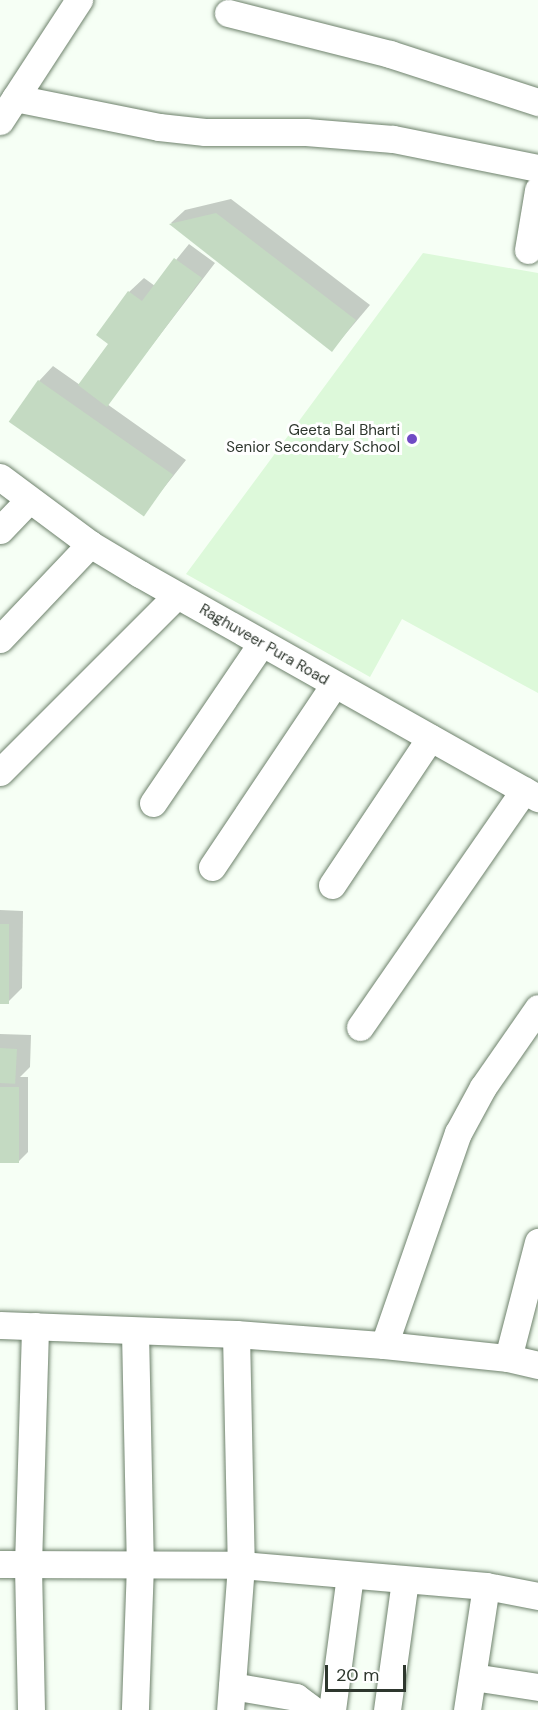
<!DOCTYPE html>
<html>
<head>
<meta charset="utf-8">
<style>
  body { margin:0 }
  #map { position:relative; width:538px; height:1710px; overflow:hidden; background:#f6fff5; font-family:"DM Sans",sans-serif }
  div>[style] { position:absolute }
  .built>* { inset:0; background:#ddf9da }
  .shadow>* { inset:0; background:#0003 }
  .building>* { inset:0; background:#c4dac2; transform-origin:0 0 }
  .roads { filter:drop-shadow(0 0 2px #6e826c) drop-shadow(0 0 2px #6e826c) }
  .minor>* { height:27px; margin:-13.5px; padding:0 13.5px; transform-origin:13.5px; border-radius:13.5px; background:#fff }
  .dots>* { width:16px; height:16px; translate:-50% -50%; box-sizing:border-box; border:3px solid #fff; border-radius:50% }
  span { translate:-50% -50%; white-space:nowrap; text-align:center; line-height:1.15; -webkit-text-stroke:6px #fff; paint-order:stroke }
  .poi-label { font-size:15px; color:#2e372e }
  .right { translate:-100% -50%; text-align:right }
  .street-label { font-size:15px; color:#2e372e }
  .scale { position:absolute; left:325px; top:1665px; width:81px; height:27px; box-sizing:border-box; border:3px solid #2e372e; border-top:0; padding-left:8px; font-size:18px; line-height:21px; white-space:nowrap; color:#2e372e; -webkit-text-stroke:4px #fff; paint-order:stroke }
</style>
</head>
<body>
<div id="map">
  <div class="built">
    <div style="clip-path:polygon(423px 253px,538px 273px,538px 693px,402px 619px,370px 677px,186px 574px)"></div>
  </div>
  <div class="shadow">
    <div style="clip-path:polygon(231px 199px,370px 305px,332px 350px,171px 223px,185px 210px)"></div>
    <div style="clip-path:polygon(189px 244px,215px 263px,107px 404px,186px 460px,143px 514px,39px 381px,53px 366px,80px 385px,110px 343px,129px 292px,144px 278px,155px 286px)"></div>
    <div style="clip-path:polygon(0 910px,23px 911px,22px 988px,7px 1003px,0 1003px)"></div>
    <div style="clip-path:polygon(0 1034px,31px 1035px,30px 1067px,20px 1077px,28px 1077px,28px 1152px,18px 1162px,0 1162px)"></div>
  </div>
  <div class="building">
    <div style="clip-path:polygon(216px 213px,356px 320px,332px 352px,169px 224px)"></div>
    <div style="clip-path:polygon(174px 258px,202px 278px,107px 407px,78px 385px,108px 344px,96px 335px,128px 291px,142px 301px)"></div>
    <div style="left:38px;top:380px;width:165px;height:51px;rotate:35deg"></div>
    <div style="left:0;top:924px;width:9px;height:80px"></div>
    <div style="left:0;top:1048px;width:17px;height:35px;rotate:3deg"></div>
    <div style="left:0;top:1087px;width:19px;height:76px"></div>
  </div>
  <div class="roads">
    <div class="minor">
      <div style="left:228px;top:13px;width:167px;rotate:14.2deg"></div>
      <div style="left:390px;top:54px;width:156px;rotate:18deg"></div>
      <div style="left:15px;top:98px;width:147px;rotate:11.4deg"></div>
      <div style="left:159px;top:127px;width:46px;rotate:6.2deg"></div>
      <div style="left:205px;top:132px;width:101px"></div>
      <div style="left:306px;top:132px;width:87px;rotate:4.6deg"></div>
      <div style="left:393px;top:139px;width:148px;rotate:11.3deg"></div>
      <div style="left:0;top:121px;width:145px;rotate:-56.9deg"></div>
      <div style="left:528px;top:250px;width:61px;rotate:-80.5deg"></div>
      <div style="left:0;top:477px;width:112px;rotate:36.7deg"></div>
      <div style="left:90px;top:544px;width:58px;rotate:31deg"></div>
      <div style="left:140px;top:574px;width:457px;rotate:29.4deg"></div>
      <div style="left:0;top:530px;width:40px;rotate:-46deg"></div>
      <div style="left:0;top:639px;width:131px;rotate:-46.5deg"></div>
      <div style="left:0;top:772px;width:250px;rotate:-45deg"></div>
      <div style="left:153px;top:803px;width:192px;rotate:-55.8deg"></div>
      <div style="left:212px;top:867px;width:219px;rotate:-56.2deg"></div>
      <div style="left:332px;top:885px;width:177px;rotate:-56.3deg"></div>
      <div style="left:360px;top:1027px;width:288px;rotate:-55.3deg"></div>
      <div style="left:0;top:1325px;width:236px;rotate:2.2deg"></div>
      <div style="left:236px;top:1334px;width:231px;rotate:88.8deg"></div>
      <div style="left:241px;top:1565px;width:145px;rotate:94.3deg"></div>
      <div style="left:135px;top:1332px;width:232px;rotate:88.8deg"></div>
      <div style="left:140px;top:1564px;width:146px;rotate:92deg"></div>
      <div style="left:236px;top:1334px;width:148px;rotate:4.3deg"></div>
      <div style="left:384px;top:1345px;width:125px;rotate:6deg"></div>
      <div style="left:508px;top:1358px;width:31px;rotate:13deg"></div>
      <div style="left:384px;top:1345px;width:225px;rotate:-70.8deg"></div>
      <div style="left:458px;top:1133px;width:52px;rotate:-61.5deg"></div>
      <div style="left:483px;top:1087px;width:96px;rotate:-55.2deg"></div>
      <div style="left:508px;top:1358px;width:120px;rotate:-75.5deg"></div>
      <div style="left:0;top:1564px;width:241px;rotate:0.2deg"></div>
      <div style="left:241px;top:1565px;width:246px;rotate:4.9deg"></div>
      <div style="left:486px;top:1586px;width:53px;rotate:10.9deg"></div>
      <div style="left:473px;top:1677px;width:66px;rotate:8.7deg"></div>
      <div style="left:232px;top:1686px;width:65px;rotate:9.8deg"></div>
      <div style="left:296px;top:1697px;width:21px;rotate:37deg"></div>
      <div style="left:31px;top:1710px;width:145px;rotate:-91.2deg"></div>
      <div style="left:28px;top:1565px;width:239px;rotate:-88.3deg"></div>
      <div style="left:332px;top:1710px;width:136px;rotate:-82.4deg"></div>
      <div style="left:387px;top:1710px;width:131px;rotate:-82.1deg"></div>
      <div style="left:467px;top:1710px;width:125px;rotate:-81.3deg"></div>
    </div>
  </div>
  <div class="dots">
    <div style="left:412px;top:439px;background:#6f4bc4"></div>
  </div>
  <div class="poi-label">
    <span class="right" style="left:400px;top:439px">Geeta Bal Bharti<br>Senior Secondary School</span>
  </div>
  <div class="street-label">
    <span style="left:264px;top:645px;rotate:30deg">Raghuveer Pura Road</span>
  </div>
  <div class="scale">20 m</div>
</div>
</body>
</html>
